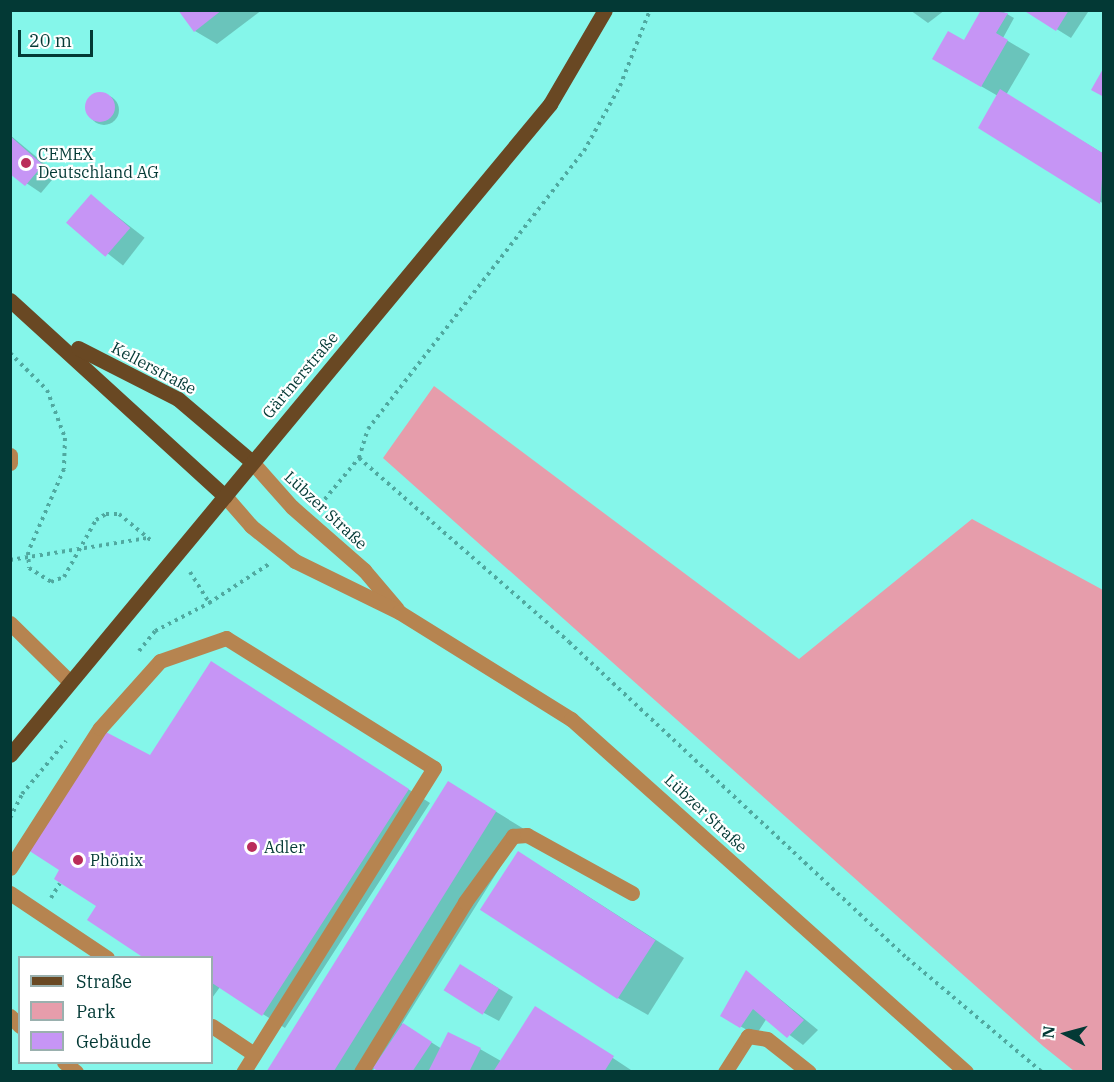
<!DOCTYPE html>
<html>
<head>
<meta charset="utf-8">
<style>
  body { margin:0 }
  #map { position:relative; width:1114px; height:1082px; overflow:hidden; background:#85f6ea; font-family:"IBM Plex Serif",serif }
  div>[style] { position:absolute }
  .green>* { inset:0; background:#e69dab }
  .shadow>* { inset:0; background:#0003; transform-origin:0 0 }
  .round { border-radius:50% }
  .building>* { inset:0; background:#c695f5; transform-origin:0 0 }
  .path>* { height:4px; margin-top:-2px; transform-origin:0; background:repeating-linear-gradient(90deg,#50a9a0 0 3px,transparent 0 7.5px) }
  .minor>* { height:15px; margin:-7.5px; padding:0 7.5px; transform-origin:7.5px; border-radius:7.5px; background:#b68450 }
  .major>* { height:15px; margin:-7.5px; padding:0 7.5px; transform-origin:7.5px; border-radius:7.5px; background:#694823 }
  .dots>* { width:16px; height:16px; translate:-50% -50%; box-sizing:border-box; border:3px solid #fff; border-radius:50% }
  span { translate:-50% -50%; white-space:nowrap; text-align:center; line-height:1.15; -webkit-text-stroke:4.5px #fff; paint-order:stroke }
  .poi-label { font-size:16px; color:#033935 }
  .left { translate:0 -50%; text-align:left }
  .street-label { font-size:16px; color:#033935 }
  .frame { position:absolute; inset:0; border:12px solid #033935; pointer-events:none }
  .legend { position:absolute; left:18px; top:956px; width:195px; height:108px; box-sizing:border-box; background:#fff; border:2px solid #9ab0ae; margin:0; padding:8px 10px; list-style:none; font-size:18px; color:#033935 }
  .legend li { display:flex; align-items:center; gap:12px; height:30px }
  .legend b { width:30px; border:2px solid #9ab0ae }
  .north { position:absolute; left:1036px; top:1004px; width:60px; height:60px; -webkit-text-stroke:4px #fff; paint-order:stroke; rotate:276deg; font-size:16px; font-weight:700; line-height:24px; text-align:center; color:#033935 }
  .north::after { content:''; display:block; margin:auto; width:21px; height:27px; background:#033935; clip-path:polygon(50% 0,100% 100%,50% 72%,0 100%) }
  .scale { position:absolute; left:18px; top:30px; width:75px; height:27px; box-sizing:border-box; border:3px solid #033935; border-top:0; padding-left:8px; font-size:18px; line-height:21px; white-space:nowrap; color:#033935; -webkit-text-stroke:4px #fff; paint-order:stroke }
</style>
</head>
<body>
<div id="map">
  <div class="green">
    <div style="clip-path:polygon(434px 386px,799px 659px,972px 519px,1103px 590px,1103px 1071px,1074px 1071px,1043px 1046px,383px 458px)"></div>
  </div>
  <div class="shadow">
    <div style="clip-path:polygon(180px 10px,262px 10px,217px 44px,195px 31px)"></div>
    <div style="clip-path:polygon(910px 10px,945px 10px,928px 23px)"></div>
    <div style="clip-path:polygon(983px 10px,1000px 10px,1014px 18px,1003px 38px,1030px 54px,1006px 95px,1104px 154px,1104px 204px,980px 127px,998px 96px,934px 59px,965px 42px)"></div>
    <div style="clip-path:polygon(1026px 10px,1086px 10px,1088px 12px,1071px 38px)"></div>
    <div class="round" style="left:89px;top:95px;width:30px;height:30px"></div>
    <div style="clip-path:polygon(10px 135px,57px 174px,41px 193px,10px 172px)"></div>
    <div style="left:91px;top:196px;width:68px;height:35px;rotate:38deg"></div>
    <div style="clip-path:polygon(211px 663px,430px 803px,285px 1028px,220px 987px,212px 998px,212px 958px,186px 780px)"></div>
    <div style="clip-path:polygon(477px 800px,524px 829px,402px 1024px,442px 1049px,480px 1049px,501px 1061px,557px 1021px,634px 1072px,382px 1072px,375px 1067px,372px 1072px,267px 1072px)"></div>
    <div style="clip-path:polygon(547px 870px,684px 958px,648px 1015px,618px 998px)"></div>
    <div style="clip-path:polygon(747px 972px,818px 1030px,803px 1045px,767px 1018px,756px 1035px,722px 1016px)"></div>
    <div style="clip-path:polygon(475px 974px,513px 997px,499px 1021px,484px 1013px)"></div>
  </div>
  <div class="building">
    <div style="clip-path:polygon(178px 10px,222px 10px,194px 32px)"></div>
    <div style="clip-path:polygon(981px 10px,1008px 13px,996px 33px,1008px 40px,981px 87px,932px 59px,948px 31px,964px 40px)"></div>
    <div style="clip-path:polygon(1023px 10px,1069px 10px,1056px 31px)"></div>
    <div style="clip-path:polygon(1104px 67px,1104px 97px,1091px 90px)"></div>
    <div style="clip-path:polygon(1000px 89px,1104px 154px,1100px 204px,978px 128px)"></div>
    <div class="round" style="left:85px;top:92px;width:30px;height:30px"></div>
    <div style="clip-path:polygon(10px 136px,43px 165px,25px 186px,10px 174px)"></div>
    <div style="left:91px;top:194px;width:52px;height:38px;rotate:41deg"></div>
    <div style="clip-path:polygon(211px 661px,409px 789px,262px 1016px,212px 983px,212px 958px,144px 958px,87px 920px,96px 906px,54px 879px,59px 870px,28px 850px,104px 731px,150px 755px)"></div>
    <div style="left:448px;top:781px;width:57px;height:344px;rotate:32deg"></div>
    <div style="left:518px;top:851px;width:164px;height:70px;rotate:33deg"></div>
    <div style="left:460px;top:964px;width:46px;height:31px;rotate:32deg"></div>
    <div style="clip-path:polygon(746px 970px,804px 1020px,787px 1038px,753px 1009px,740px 1028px,720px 1016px)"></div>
    <div style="clip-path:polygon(535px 1006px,614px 1056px,604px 1072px,493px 1072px)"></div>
    <div style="clip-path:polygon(403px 1023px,432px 1042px,412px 1072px,379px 1072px,373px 1068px)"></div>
    <div style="clip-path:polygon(448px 1032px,481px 1048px,469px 1072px,428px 1072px)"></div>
  </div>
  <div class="path">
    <div style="left:10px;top:353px;width:52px;rotate:45deg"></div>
    <div style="left:47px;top:390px;width:51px;rotate:69.4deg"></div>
    <div style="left:65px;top:438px;width:31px;rotate:92deg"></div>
    <div style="left:64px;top:469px;width:90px;rotate:113.4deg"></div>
    <div style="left:28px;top:552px;width:16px;rotate:86deg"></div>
    <div style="left:29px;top:568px;width:26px;rotate:32deg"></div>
    <div style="left:51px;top:582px;width:14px;rotate:-21deg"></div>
    <div style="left:64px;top:577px;width:65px;rotate:-60.7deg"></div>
    <div style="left:96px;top:520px;width:12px;rotate:-31deg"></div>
    <div style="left:106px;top:514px;width:13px"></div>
    <div style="left:119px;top:514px;width:44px;rotate:39.5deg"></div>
    <div style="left:359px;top:458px;width:279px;rotate:41.2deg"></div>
    <div style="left:569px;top:642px;width:463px;rotate:43.1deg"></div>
    <div style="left:907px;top:958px;width:177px;rotate:40.2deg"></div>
    <div style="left:320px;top:505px;width:61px;rotate:-50.3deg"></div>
    <div style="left:359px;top:458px;width:30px;rotate:-73deg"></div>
    <div style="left:368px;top:429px;width:352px;rotate:-52.2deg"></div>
    <div style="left:584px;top:151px;width:74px;rotate:-61deg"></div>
    <div style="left:620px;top:86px;width:82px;rotate:-68.5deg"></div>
    <div style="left:10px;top:560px;width:140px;rotate:-9.1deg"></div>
    <div style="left:190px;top:572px;width:36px;rotate:58deg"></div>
    <div style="left:209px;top:603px;width:72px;rotate:-33deg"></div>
    <div style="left:139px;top:651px;width:26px;rotate:-51deg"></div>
    <div style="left:155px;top:631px;width:61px;rotate:-27.4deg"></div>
    <div style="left:10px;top:818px;width:27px;rotate:-63deg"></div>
    <div style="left:22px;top:794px;width:69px;rotate:-50.3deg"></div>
    <div style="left:51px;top:898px;width:17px;rotate:-59deg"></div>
  </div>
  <div class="minor">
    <div style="left:10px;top:455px;width:8px;rotate:90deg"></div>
    <div style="left:252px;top:462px;width:60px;rotate:48.4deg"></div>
    <div style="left:292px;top:507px;width:96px;rotate:41.2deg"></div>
    <div style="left:364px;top:570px;width:51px;rotate:49.8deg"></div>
    <div style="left:225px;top:496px;width:40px;rotate:49deg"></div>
    <div style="left:251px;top:526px;width:56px;rotate:38.5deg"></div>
    <div style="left:295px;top:561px;width:116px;rotate:26.1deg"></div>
    <div style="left:399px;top:612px;width:203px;rotate:31.9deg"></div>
    <div style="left:571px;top:719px;width:530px;rotate:41.79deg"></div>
    <div style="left:10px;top:623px;width:84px;rotate:44.5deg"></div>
    <div style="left:10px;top:868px;width:166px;rotate:-57.3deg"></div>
    <div style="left:100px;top:728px;width:90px;rotate:-48.2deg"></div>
    <div style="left:160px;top:661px;width:70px;rotate:-19.2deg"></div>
    <div style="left:226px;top:638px;width:245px;rotate:32deg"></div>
    <div style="left:434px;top:768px;width:359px;rotate:122.1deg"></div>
    <div style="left:10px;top:893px;width:117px;rotate:33.8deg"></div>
    <div style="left:10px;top:1016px;width:14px;rotate:45deg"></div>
    <div style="left:212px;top:1026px;width:50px;rotate:33.7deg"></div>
    <div style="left:64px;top:1062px;width:16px;rotate:40deg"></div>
    <div style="left:361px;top:1072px;width:199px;rotate:-58.5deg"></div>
    <div style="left:465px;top:902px;width:82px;rotate:-54deg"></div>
    <div style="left:513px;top:836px;width:14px;rotate:-4deg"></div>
    <div style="left:527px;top:835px;width:120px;rotate:28.9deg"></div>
    <div style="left:725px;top:1072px;width:43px;rotate:-57.4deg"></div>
    <div style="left:748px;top:1036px;width:19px;rotate:9deg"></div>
    <div style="left:767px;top:1039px;width:53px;rotate:38.2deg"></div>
  </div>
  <div class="major">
    <div style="left:10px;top:300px;width:291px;rotate:42.4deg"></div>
    <div style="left:78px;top:348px;width:112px;rotate:27deg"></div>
    <div style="left:178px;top:399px;width:97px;rotate:40.4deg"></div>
    <div style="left:10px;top:755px;width:846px;rotate:-50.32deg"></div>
    <div style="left:550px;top:104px;width:109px;rotate:-59.7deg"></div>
  </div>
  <div class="dots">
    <div style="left:26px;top:163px;background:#ba2c5a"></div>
    <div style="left:252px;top:847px;background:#ba2c5a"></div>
    <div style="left:78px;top:860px;background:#ba2c5a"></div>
  </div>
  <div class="poi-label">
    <span class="left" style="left:38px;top:163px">CEMEX<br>Deutschland AG</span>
    <span class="left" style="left:264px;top:847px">Adler</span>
    <span class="left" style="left:90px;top:860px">Phönix</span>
  </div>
  <div class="street-label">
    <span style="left:154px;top:368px;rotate:28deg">Kellerstraße</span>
    <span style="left:300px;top:375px;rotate:-50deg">Gärtnerstraße</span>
    <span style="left:326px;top:510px;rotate:43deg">Lübzer Straße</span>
    <span style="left:706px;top:813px;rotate:43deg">Lübzer Straße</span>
  </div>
  <div class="frame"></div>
  <ul class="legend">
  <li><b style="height:8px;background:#694823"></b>Straße</li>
  <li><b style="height:16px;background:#e69dab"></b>Park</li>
  <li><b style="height:16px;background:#c695f5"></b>Gebäude</li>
  </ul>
  <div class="north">N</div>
  <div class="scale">20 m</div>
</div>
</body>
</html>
